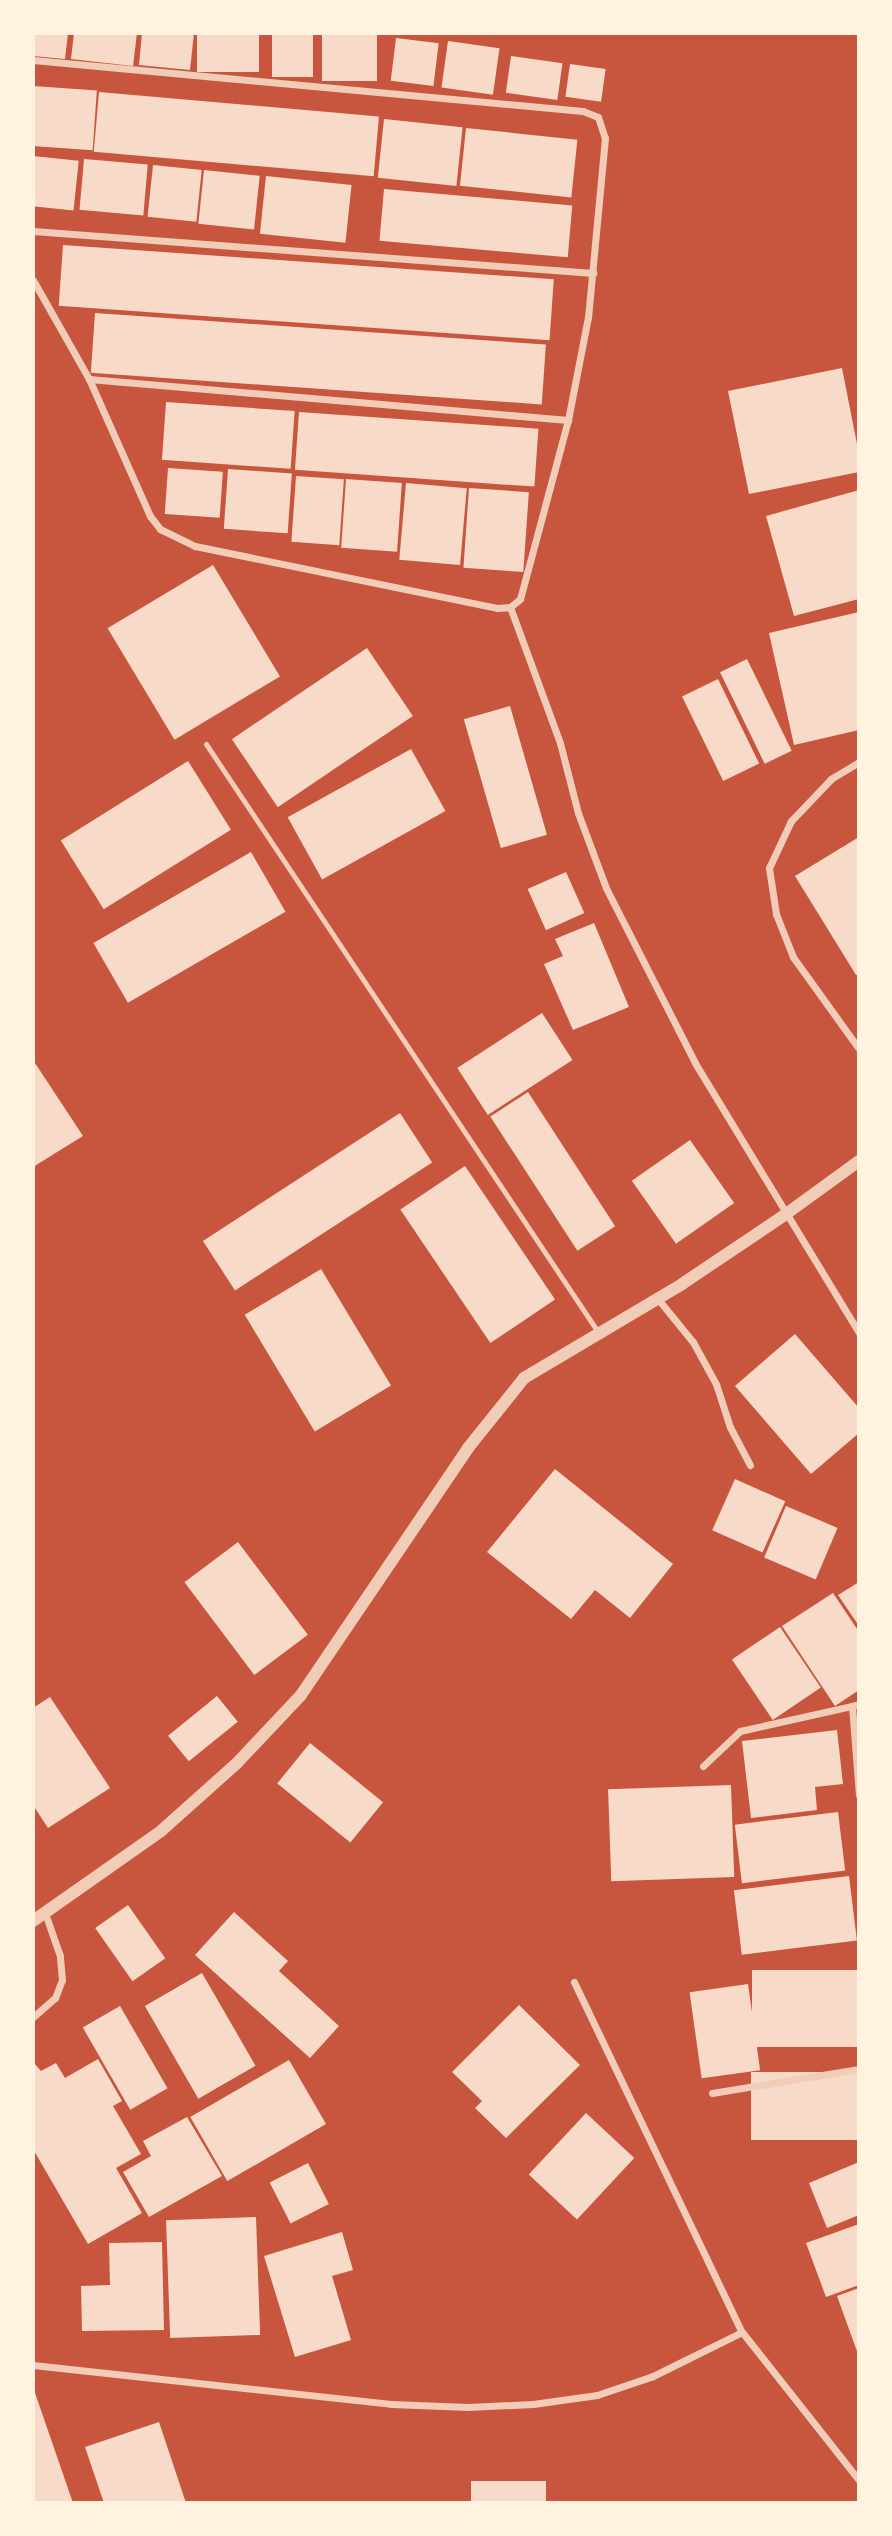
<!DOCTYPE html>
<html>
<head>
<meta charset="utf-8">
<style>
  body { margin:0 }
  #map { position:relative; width:892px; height:2536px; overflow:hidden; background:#c8553d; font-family:Mulish,sans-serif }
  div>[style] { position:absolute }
  .building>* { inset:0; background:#f7dbc8; transform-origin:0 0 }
  .service>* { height:5px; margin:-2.5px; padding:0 2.5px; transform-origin:2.5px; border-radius:2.5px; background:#f1ccb7 }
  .minor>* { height:7px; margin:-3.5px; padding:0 3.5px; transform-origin:3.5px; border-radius:3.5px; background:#f1ccb7 }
  .tertiary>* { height:12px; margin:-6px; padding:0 6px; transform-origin:6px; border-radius:6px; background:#f1ccb7 }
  span { translate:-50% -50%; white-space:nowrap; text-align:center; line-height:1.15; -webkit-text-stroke:5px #fff3e0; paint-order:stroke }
  .frame { position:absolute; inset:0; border:35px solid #fff3e0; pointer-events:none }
</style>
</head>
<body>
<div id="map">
  <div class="building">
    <div style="clip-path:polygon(33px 33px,68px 33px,65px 59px,33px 56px)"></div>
    <div style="clip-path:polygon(74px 33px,137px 33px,133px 66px,71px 59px)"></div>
    <div style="clip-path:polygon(142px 33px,194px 33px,190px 70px,139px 65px)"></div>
    <div style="left:197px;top:33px;width:62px;height:39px"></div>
    <div style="left:272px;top:33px;width:41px;height:44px"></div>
    <div style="left:322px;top:33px;width:55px;height:48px"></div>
    <div style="left:396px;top:38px;width:43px;height:43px;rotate:7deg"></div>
    <div style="left:448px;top:41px;width:52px;height:47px;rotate:8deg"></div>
    <div style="left:511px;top:56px;width:52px;height:37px;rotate:8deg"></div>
    <div style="left:570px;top:64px;width:36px;height:33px;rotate:8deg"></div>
    <div style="left:33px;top:86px;width:64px;height:60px;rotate:4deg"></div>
    <div style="left:99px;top:92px;width:281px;height:60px;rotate:5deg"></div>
    <div style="left:384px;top:119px;width:79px;height:59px;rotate:6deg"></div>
    <div style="left:466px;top:128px;width:112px;height:58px;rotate:6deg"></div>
    <div style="left:33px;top:156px;width:46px;height:50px;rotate:6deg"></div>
    <div style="left:84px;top:159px;width:64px;height:51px;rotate:5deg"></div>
    <div style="left:153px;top:165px;width:49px;height:52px;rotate:6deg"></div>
    <div style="left:204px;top:170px;width:56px;height:54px;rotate:6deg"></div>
    <div style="left:266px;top:176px;width:86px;height:58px;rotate:6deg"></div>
    <div style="left:384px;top:189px;width:189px;height:52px;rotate:5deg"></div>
    <div style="left:63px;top:245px;width:492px;height:61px;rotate:4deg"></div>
    <div style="left:95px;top:313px;width:452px;height:60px;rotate:4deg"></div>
    <div style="clip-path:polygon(842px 368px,859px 454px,859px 472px,749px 494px,728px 391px)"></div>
    <div style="left:166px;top:402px;width:129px;height:58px;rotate:4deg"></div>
    <div style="left:299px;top:412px;width:240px;height:58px;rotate:4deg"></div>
    <div style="left:168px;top:468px;width:55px;height:46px;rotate:4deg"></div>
    <div style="left:228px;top:469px;width:64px;height:60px;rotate:4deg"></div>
    <div style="left:296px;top:476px;width:48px;height:66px;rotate:4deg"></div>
    <div style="left:346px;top:479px;width:56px;height:69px;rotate:4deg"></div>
    <div style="left:406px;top:483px;width:61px;height:77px;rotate:5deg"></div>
    <div style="left:469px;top:488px;width:60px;height:80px;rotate:4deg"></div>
    <div style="clip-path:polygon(859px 490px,859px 599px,794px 616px,766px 516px)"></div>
    <div style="left:213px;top:565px;width:130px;height:123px;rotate:59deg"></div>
    <div style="clip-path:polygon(859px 612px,859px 730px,794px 745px,769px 633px)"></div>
    <div style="left:367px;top:648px;width:82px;height:163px;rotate:56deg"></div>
    <div style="left:747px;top:659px;width:102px;height:30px;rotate:64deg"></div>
    <div style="left:718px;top:679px;width:94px;height:40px;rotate:64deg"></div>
    <div style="left:510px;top:706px;width:134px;height:48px;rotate:74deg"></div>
    <div style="left:411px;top:749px;width:71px;height:141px;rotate:61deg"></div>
    <div style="left:188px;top:761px;width:81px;height:150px;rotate:58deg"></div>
    <div style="clip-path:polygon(859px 837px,859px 974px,856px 975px,795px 876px)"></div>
    <div style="left:251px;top:852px;width:69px;height:182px;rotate:60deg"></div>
    <div style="left:566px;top:872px;width:45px;height:42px;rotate:66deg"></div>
    <div style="clip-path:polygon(594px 923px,629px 1007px,573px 1030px,544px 964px,563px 956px,555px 939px)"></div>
    <div style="left:542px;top:1013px;width:56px;height:101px;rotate:57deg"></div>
    <div style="clip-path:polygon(33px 1060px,83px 1136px,33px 1167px)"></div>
    <div style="left:528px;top:1092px;width:160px;height:45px;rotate:57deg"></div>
    <div style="left:400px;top:1113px;width:59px;height:235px;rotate:57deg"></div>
    <div style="left:690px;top:1140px;width:77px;height:71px;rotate:55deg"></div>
    <div style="left:465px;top:1166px;width:161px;height:78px;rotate:56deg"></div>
    <div style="left:321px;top:1269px;width:136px;height:89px;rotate:59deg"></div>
    <div style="clip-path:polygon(795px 1334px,859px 1408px,859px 1433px,811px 1474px,735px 1386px)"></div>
    <div style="clip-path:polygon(555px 1469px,673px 1564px,630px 1618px,595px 1590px,571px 1619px,487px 1552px)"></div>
    <div style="left:735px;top:1479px;width:55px;height:56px;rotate:24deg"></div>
    <div style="left:786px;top:1506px;width:56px;height:56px;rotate:23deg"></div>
    <div style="left:238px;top:1542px;width:116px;height:67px;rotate:53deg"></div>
    <div style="clip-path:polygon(859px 1582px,859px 1626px,838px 1595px)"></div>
    <div style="clip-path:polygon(833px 1593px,859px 1632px,859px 1690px,835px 1706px,782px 1626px)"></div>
    <div style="left:780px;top:1627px;width:73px;height:58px;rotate:56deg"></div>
    <div style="left:217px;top:1696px;width:33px;height:63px;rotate:51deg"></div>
    <div style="clip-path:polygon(50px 1697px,110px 1788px,48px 1828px,33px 1805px,33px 1708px)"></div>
    <div style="clip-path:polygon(837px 1730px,843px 1784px,815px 1787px,817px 1810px,751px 1818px,742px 1741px)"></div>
    <div style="left:310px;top:1743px;width:94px;height:52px;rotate:39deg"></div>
    <div style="left:731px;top:1785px;width:92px;height:123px;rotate:88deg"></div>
    <div style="left:838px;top:1812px;width:59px;height:104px;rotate:83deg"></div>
    <div style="left:849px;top:1876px;width:65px;height:116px;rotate:83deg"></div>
    <div style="left:128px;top:1905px;width:65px;height:40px;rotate:55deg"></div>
    <div style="clip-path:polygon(234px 1912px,288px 1961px,279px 1971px,339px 2026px,310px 2058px,195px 1955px)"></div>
    <div style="left:859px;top:1970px;width:77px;height:107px;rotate:90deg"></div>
    <div style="left:202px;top:1973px;width:107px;height:66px;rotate:60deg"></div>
    <div style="left:748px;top:1984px;width:87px;height:59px;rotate:82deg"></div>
    <div style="clip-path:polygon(519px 2005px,580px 2065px,506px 2138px,475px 2108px,482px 2101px,452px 2072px)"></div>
    <div style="left:120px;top:2006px;width:95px;height:43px;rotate:60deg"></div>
    <div style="clip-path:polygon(98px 2059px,122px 2101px,113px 2106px,141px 2154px,116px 2168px,142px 2213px,88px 2244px,33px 2149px,33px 2062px,41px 2071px,56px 2063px,65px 2078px)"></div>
    <div style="left:289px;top:2060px;width:74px;height:114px;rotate:60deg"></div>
    <div style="left:859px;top:2072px;width:68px;height:108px;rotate:90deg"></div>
    <div style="left:586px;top:2113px;width:66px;height:84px;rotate:43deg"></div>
    <div style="clip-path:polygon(187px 2117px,222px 2176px,149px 2217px,123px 2172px,151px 2156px,143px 2141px)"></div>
    <div style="clip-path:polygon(859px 2162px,859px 2215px,827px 2228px,809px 2183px)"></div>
    <div style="left:308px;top:2163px;width:46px;height:43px;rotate:63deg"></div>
    <div style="left:256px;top:2217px;width:118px;height:90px;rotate:88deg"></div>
    <div style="clip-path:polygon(859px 2224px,859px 2285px,826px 2297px,806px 2243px)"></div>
    <div style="clip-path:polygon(342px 2232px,353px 2270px,332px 2276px,351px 2340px,295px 2357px,264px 2256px)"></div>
    <div style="clip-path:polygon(162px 2242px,164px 2330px,82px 2331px,81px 2286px,110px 2285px,109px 2243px)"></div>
    <div style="clip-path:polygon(859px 2288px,859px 2354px,858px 2354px,837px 2296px)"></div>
    <div style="clip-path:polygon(34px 2390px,73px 2503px,33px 2503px)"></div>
    <div style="clip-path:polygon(159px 2422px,186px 2503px,104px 2503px,85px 2447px)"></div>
    <div style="left:471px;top:2481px;width:75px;height:22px"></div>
  </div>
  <div class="service">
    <div style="left:206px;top:744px;width:707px;rotate:56.31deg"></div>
  </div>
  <div class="minor">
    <div style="left:33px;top:60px;width:552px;rotate:5.3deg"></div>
    <div style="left:583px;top:111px;width:16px;rotate:22deg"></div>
    <div style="left:598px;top:117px;width:22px;rotate:72deg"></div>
    <div style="left:605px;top:138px;width:180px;rotate:95.4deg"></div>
    <div style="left:588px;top:317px;width:105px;rotate:101deg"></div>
    <div style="left:568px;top:420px;width:185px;rotate:105deg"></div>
    <div style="left:520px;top:599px;width:13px;rotate:141deg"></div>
    <div style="left:33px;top:231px;width:562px;rotate:4.29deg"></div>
    <div style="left:33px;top:280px;width:114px;rotate:60.5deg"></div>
    <div style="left:89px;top:379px;width:150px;rotate:66deg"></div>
    <div style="left:150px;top:516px;width:16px;rotate:52deg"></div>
    <div style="left:160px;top:529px;width:39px;rotate:26deg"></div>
    <div style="left:195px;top:546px;width:308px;rotate:11.6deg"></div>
    <div style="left:497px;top:608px;width:13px;rotate:-4deg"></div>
    <div style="left:510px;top:607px;width:145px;rotate:69.8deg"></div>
    <div style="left:560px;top:743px;width:72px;rotate:75.6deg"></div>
    <div style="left:578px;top:813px;width:80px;rotate:69.5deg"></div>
    <div style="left:606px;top:888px;width:196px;rotate:63deg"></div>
    <div style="left:695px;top:1063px;width:316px;rotate:58.7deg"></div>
    <div style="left:89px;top:379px;width:481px;rotate:4.9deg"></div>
    <div style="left:859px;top:762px;width:33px;rotate:149deg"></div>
    <div style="left:831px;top:779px;width:58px;rotate:133.6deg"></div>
    <div style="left:791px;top:821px;width:52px;rotate:115.1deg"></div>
    <div style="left:769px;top:868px;width:47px;rotate:81.3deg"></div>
    <div style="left:776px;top:914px;width:46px;rotate:68.4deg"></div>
    <div style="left:793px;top:957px;width:113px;rotate:54.3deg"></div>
    <div style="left:658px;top:1299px;width:55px;rotate:50.9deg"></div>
    <div style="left:693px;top:1342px;width:48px;rotate:61.3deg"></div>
    <div style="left:716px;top:1384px;width:45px;rotate:72deg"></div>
    <div style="left:730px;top:1427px;width:43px;rotate:62.2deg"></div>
    <div style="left:859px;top:1704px;width:7px;rotate:164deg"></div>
    <div style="left:852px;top:1706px;width:89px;rotate:85.5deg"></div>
    <div style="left:703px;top:1766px;width:51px;rotate:-43.4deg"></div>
    <div style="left:740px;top:1731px;width:115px;rotate:-12.6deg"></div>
    <div style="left:574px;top:1982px;width:388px;rotate:64.4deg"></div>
    <div style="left:742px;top:2332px;width:189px;rotate:51.7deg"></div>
    <div style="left:33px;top:2017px;width:29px;rotate:-41deg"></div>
    <div style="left:55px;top:1998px;width:19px;rotate:-69deg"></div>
    <div style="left:62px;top:1980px;width:24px;rotate:-95deg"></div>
    <div style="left:60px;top:1956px;width:46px;rotate:-109.2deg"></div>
    <div style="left:712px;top:2093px;width:149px;rotate:-9.3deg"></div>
    <div style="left:33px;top:2365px;width:360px;rotate:6.2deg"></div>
    <div style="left:391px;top:2404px;width:77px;rotate:2.2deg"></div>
    <div style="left:468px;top:2407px;width:65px;rotate:-2.6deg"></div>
    <div style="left:533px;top:2404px;width:65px;rotate:-8deg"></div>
    <div style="left:597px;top:2395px;width:59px;rotate:-18.7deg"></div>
    <div style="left:653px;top:2376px;width:99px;rotate:-26.3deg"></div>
  </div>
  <div class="tertiary">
    <div style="left:33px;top:1921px;width:156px;rotate:-35.1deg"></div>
    <div style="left:161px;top:1831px;width:102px;rotate:-41.8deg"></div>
    <div style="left:237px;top:1763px;width:93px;rotate:-46.7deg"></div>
    <div style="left:301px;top:1695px;width:298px;rotate:-55.9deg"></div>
    <div style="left:468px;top:1448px;width:90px;rotate:-51.3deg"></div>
    <div style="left:524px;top:1378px;width:184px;rotate:-30.7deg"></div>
    <div style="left:682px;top:1284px;width:125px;rotate:-33.9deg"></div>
    <div style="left:786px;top:1214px;width:90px;rotate:-36deg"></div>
  </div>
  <div class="frame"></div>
</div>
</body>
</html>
